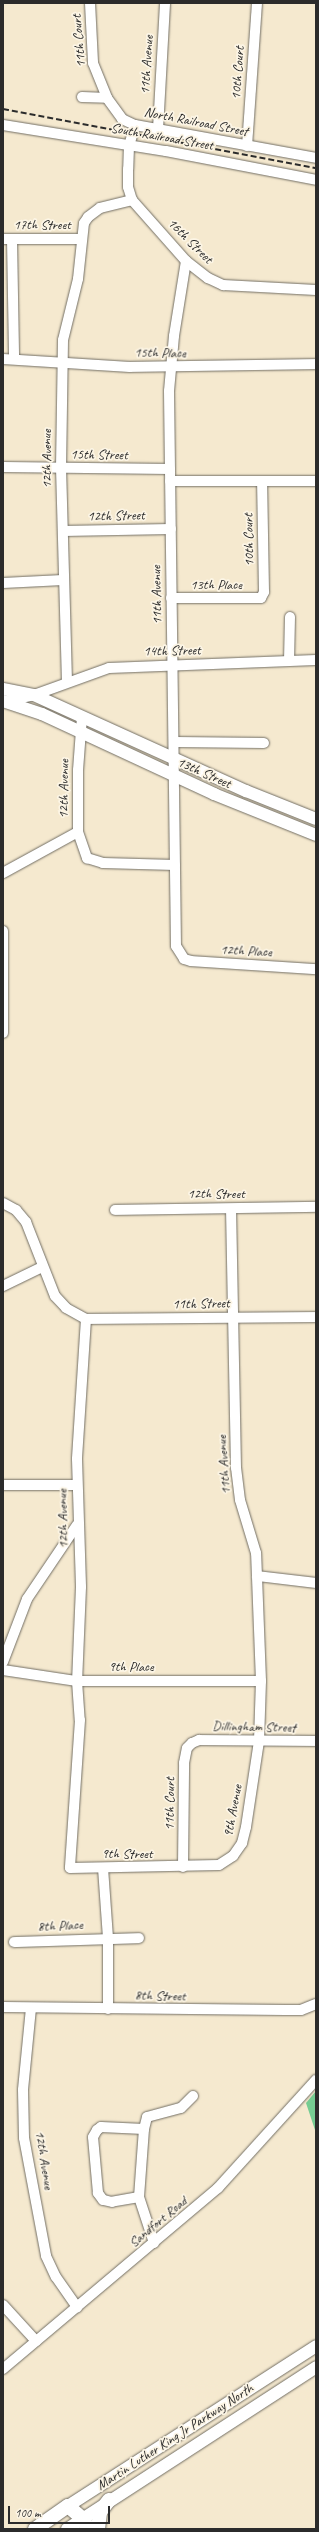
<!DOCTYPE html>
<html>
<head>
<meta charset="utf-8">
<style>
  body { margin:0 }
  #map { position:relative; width:319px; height:2532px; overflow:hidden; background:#f5e9cf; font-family:Caveat,sans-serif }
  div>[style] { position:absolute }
  .green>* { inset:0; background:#75cc92 }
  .roads { filter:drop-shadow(0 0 1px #726e64) drop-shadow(0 0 1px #726e64) }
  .minor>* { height:10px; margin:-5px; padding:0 5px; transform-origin:5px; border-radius:5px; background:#fff }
  .major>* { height:12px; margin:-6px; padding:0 6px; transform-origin:6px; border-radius:6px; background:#fff }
  .highway>* { height:14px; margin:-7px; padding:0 7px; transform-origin:7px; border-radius:7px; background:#fff }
  .rail>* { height:2px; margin-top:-1px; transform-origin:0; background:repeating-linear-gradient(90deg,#2b2b2b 0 6px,transparent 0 9px) }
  span { translate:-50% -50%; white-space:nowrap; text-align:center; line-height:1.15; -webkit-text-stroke:3.5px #fcf5e5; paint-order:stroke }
  .street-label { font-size:14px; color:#2b2b2b }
  .frame { position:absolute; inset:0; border:4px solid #2b2b2b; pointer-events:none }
  .scale { position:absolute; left:8px; top:2506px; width:102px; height:18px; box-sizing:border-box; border:2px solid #2b2b2b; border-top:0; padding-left:5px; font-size:12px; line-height:14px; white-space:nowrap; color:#2b2b2b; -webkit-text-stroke:3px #fcf5e5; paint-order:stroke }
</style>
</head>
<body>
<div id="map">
  <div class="green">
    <div style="clip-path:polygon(316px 2091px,316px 2133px,306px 2103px)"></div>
  </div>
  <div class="roads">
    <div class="minor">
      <div style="left:90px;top:3px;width:60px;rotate:87.1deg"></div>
      <div style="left:93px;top:63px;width:38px;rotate:68deg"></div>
      <div style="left:82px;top:97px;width:25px;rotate:2deg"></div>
      <div style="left:107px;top:98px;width:26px;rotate:54deg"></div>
      <div style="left:122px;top:119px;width:14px;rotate:25deg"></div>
      <div style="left:135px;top:125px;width:184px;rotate:10.3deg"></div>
      <div style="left:3px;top:125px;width:165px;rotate:9.1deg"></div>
      <div style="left:166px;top:151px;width:153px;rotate:10.9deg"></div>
      <div style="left:135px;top:125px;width:22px;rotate:106deg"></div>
      <div style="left:129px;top:146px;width:23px;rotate:92deg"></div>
      <div style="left:128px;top:169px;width:18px;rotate:90deg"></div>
      <div style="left:128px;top:187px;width:14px;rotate:73deg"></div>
      <div style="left:132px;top:200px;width:81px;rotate:48.5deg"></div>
      <div style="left:186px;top:261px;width:28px;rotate:38deg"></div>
      <div style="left:208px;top:278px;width:17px;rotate:25deg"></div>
      <div style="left:223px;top:285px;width:93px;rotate:3.1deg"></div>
      <div style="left:158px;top:129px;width:126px;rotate:-86.8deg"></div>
      <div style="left:247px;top:146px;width:143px;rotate:-86deg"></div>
      <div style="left:3px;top:239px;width:79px"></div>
      <div style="left:12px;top:239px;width:120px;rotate:89deg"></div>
      <div style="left:186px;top:261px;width:76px;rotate:99.1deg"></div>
      <div style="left:174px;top:336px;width:55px;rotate:95.2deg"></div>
      <div style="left:169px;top:391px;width:555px;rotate:89.28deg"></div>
      <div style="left:176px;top:946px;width:15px;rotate:58deg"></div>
      <div style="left:184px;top:959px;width:7px;rotate:16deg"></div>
      <div style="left:191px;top:961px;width:125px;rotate:3.7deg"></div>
      <div style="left:3px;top:359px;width:127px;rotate:3.6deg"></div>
      <div style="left:130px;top:367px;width:186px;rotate:-0.9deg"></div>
      <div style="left:3px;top:467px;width:167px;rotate:0.7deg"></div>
      <div style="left:170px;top:481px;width:146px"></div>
      <div style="left:63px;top:531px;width:108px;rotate:-1.1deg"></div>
      <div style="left:3px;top:583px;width:60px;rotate:-2.9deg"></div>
      <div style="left:171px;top:598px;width:90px"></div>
      <div style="left:261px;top:598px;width:7px;rotate:-63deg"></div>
      <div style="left:264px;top:592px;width:111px;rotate:-91deg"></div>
      <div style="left:289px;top:661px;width:44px;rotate:-88.7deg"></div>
      <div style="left:67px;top:682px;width:214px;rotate:-91.6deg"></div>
      <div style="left:61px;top:468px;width:128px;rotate:-89.1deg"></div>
      <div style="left:63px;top:340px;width:63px;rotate:-76.2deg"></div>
      <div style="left:78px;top:279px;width:56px;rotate:-83.9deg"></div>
      <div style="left:84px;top:223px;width:7px;rotate:-56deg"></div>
      <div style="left:88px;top:217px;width:15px;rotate:-37deg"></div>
      <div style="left:100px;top:208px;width:33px;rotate:-14deg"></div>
      <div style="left:4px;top:702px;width:31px;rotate:-13deg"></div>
      <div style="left:34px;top:695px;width:80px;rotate:-19.8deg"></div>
      <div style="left:109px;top:668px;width:207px;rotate:-2.2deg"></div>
      <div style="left:82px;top:717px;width:53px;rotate:94.3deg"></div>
      <div style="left:78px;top:770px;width:62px;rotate:90deg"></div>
      <div style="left:78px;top:832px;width:28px;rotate:71deg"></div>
      <div style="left:87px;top:858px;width:17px;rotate:17deg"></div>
      <div style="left:103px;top:863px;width:72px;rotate:1.6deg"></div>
      <div style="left:175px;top:742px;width:89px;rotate:0.6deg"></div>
      <div style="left:3px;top:873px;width:85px;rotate:-28.7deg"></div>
      <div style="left:3px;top:931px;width:102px;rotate:90deg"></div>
      <div style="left:3px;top:1203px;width:15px;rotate:28deg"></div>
      <div style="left:16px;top:1210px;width:16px;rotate:50deg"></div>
      <div style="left:26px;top:1222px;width:79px;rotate:68.6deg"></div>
      <div style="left:55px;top:1296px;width:16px;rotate:47deg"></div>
      <div style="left:66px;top:1308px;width:23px;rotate:29deg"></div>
      <div style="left:86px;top:1319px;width:230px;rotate:-0.5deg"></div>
      <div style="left:115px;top:1210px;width:201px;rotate:-0.9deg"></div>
      <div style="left:3px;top:1286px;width:43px;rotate:-26deg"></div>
      <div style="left:86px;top:1319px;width:140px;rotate:93.7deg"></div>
      <div style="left:77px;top:1459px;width:128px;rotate:88.2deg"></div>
      <div style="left:81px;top:1587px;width:94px;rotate:92.4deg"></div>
      <div style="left:77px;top:1681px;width:39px;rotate:86deg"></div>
      <div style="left:80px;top:1720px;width:148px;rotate:93.9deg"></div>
      <div style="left:70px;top:1868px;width:149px;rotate:-1.2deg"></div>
      <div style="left:219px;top:1865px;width:17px;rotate:-33deg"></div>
      <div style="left:233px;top:1856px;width:16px;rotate:-55deg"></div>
      <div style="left:242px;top:1843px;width:16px;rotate:-76deg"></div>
      <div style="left:246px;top:1827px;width:87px;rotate:-81.4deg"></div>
      <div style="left:259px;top:1741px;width:60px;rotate:-88.1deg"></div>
      <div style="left:261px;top:1681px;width:128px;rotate:-92.2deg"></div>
      <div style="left:256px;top:1553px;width:55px;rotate:-106.8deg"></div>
      <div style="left:240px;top:1500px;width:32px;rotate:-97deg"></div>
      <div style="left:236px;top:1468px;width:259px;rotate:-91.1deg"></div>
      <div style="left:3px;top:1485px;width:74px"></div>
      <div style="left:257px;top:1576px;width:59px;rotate:6.8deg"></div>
      <div style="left:3px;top:1662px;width:67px;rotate:-69.1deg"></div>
      <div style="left:27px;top:1599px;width:89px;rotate:-56deg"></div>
      <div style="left:3px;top:1670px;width:75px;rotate:8.5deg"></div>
      <div style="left:77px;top:1681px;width:184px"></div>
      <div style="left:183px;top:1867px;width:104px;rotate:-89.4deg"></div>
      <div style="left:184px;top:1763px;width:15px;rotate:-79deg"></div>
      <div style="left:187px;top:1748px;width:7px;rotate:-45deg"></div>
      <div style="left:192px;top:1743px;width:8px;rotate:-23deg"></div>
      <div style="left:199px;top:1740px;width:117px;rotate:0.5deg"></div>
      <div style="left:103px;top:1868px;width:69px;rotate:85.9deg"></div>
      <div style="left:108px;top:1937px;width:72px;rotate:90deg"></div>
      <div style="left:14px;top:1942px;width:125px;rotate:-1.8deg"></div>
      <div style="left:3px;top:2007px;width:282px;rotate:0.6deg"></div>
      <div style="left:285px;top:2010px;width:16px"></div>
      <div style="left:301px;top:2010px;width:16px;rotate:-22deg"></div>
      <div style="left:31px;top:2008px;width:82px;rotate:95.6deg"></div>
      <div style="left:23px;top:2090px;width:48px;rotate:88.8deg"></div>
      <div style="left:24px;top:2138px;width:120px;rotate:79.4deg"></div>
      <div style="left:46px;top:2256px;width:23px;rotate:65deg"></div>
      <div style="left:56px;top:2277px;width:37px;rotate:55deg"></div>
      <div style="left:139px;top:2197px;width:27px;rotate:170deg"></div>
      <div style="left:112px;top:2202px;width:9px;rotate:-167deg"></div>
      <div style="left:103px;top:2200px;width:9px;rotate:-126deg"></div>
      <div style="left:98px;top:2193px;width:56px;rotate:-95.1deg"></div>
      <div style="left:93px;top:2137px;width:8px;rotate:-60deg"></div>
      <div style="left:97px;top:2130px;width:5px;rotate:-37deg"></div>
      <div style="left:101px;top:2127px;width:43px;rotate:2.7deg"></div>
      <div style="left:154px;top:2243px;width:48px;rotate:-108.1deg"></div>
      <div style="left:139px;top:2197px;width:68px;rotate:-85.8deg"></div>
      <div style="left:144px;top:2129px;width:12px;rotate:-76deg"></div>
      <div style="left:147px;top:2117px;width:35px;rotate:-15deg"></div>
      <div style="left:181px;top:2108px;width:17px;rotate:-45deg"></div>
      <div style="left:3px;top:2305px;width:49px;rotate:47.5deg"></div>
      <div style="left:3px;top:2369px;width:281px;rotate:-40.1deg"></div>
      <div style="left:218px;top:2188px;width:146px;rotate:-47.8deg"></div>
    </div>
    <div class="major">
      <div style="left:3px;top:689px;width:32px;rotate:11deg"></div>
      <div style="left:34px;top:695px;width:233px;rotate:24.4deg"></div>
      <div style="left:246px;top:791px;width:75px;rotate:21.8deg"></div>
      <div style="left:3px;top:701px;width:41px;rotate:18.4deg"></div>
      <div style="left:42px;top:714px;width:190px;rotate:24.9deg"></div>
      <div style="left:214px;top:794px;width:110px;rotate:21.9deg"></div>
      <div style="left:68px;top:2506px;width:295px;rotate:-32.8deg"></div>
      <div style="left:67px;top:2529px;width:297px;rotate:-33deg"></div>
    </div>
    <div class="highway">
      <div style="left:68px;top:2506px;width:18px;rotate:41deg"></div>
      <div style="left:82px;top:2518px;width:13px;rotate:58deg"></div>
      <div style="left:35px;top:2529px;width:40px;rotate:-34.9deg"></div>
      <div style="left:98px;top:2529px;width:17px;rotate:-83deg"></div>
      <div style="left:100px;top:2512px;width:15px;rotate:-53deg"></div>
    </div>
  </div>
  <div class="rail">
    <div style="left:3px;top:109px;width:319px;rotate:10.7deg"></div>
  </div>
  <div class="street-label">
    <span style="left:79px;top:41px;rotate:-95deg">11th Court</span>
    <span style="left:147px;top:65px;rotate:-86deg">11th Avenue</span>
    <span style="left:238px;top:73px;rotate:-86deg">10th Court</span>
    <span style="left:196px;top:122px;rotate:11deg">North Railroad Street</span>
    <span style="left:162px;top:137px;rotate:10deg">South Railroad Street</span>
    <span style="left:42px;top:225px">17th Street</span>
    <span style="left:190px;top:241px;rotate:45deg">16th Street</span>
    <span style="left:160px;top:353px;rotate:1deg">15th Place</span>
    <span style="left:99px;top:455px;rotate:1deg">15th Street</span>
    <span style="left:47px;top:459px;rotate:-90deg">12th Avenue</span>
    <span style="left:116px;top:516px;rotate:-1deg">12th Street</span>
    <span style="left:249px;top:540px;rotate:-91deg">10th Court</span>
    <span style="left:216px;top:585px">13th Place</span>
    <span style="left:157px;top:595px;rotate:-91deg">11th Avenue</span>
    <span style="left:172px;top:651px;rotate:-1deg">14th Street</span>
    <span style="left:204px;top:773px;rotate:24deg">13th Street</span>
    <span style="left:64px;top:789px;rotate:-89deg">12th Avenue</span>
    <span style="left:246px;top:951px;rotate:3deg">12th Place</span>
    <span style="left:216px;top:1194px">12th Street</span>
    <span style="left:201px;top:1304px;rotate:-1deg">11th Street</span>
    <span style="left:224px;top:1465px;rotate:-94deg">11th Avenue</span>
    <span style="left:63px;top:1519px;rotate:-91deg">12th Avenue</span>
    <span style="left:131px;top:1667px">9th Place</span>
    <span style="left:254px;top:1727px;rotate:1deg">Dillingham Street</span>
    <span style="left:170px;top:1804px;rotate:-89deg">11th Court</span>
    <span style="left:233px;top:1811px;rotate:-79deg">9th Avenue</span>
    <span style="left:127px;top:1854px">9th Street</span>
    <span style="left:60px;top:1926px;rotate:-3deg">8th Place</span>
    <span style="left:160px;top:1996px;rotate:1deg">8th Street</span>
    <span style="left:44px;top:2160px;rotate:81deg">12th Avenue</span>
    <span style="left:158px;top:2222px;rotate:-40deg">Sandfort Road</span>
    <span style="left:175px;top:2437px;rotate:-33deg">Martin Luther King Jr Parkway North</span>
  </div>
  <div class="frame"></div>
  <div class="scale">100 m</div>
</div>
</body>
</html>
